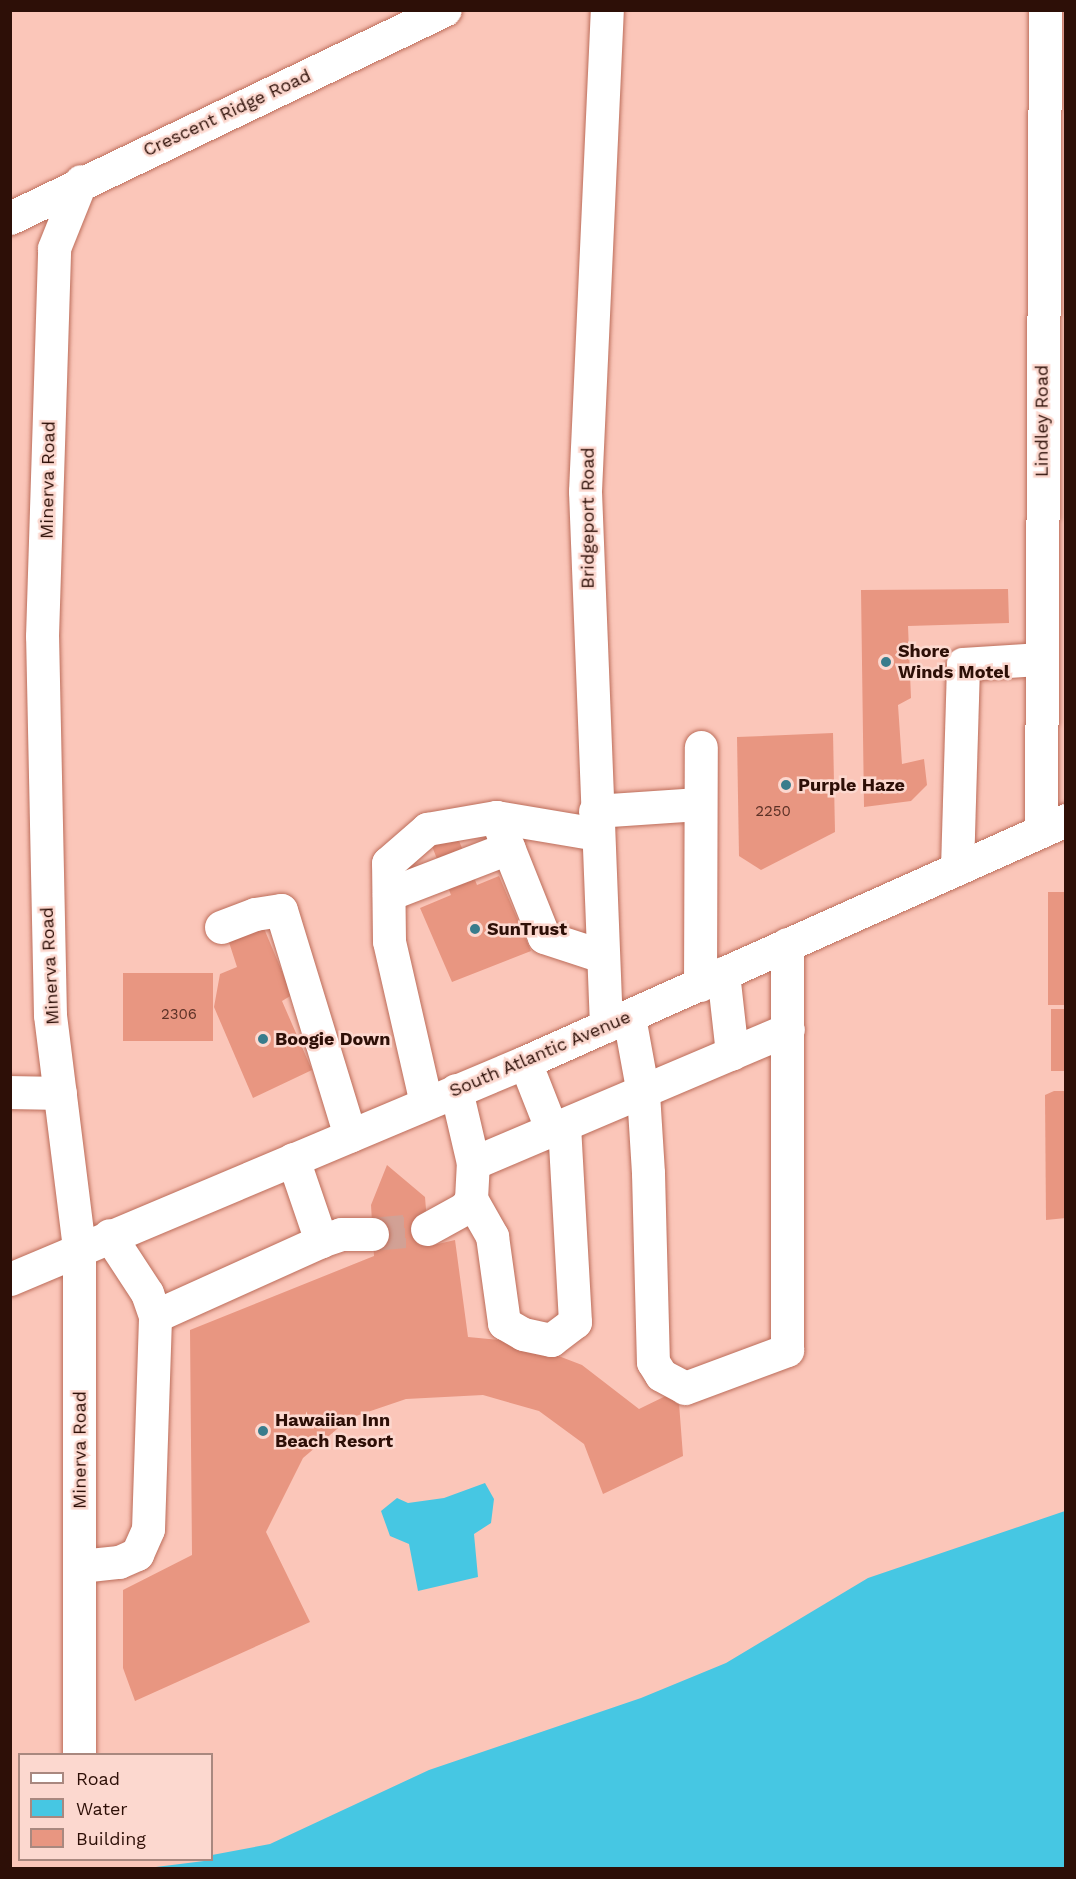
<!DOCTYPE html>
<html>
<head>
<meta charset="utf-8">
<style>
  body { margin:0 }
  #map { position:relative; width:1076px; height:1879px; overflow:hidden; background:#fbc6b9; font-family:"Work Sans",sans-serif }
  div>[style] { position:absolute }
  .water>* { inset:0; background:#46c7e3 }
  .building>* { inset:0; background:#e89681; transform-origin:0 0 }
  .minor-tunnel>* { height:33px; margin-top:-16.5px; transform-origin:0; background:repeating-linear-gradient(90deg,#d2a195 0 33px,transparent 0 49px) }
  .roads { filter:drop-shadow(0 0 2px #bc6d5a) drop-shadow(0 0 2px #bc6d5a) }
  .minor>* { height:33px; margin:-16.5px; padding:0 16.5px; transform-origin:16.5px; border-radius:16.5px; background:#fff }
  .major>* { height:33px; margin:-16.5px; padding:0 16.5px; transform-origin:16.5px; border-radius:16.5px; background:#fff }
  .dots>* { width:16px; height:16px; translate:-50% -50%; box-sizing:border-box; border:3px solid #fcd8cf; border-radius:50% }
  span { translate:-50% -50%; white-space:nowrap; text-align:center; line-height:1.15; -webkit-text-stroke:5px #fcd8cf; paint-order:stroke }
  .number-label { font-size:15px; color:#5c3126 }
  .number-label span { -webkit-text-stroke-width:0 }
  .street-label { font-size:18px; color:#2d0f07 }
  .poi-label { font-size:18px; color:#2d0f07; font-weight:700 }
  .left { translate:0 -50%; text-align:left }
  .frame { position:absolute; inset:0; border:12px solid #2d0f07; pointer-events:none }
  .legend { position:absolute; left:18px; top:1753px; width:195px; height:108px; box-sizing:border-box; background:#fcd8cf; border:2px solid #a9887f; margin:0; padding:8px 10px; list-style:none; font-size:18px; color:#2d0f07 }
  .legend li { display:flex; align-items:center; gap:12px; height:30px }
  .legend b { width:30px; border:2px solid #a9887f }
</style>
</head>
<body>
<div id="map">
  <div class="water">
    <div style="clip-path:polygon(485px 1483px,494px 1499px,491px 1523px,474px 1534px,478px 1577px,418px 1591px,409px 1544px,390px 1536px,381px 1511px,397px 1498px,408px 1503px,444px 1498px)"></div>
    <div style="clip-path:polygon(1065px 1511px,1065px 1868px,148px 1868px,212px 1860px,212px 1855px,270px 1844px,429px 1770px,641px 1698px,726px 1663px,868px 1578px)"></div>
  </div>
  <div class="building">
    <div style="clip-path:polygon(1008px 589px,1009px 623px,908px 626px,911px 698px,898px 705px,902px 764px,924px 759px,927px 785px,911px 801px,864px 807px,861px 590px)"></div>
    <div style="clip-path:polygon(833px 733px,835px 832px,761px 870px,739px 856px,737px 737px)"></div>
    <div style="clip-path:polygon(455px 831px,477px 885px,499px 876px,531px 951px,452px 982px,420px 908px,451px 895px,430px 841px)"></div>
    <div style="left:1066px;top:892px;width:113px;height:18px;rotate:90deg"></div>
    <div style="clip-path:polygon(260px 919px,292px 995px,282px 1001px,312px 1070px,253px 1098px,214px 1007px,220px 974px,237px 967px,226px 933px)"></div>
    <div style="left:123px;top:973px;width:90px;height:68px"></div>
    <div style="left:1051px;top:1009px;width:15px;height:62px"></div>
    <div style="clip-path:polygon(1054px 1091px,1066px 1091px,1066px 1218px,1046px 1220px,1045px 1095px)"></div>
    <div style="clip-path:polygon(387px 1165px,425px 1197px,429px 1246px,455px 1240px,468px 1337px,522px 1342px,582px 1365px,639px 1409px,678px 1390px,683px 1456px,603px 1494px,584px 1444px,539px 1411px,483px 1395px,406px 1399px,350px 1418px,303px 1458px,266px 1532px,310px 1622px,135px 1701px,123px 1668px,123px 1590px,192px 1555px,190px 1330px,374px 1256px,371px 1205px)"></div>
  </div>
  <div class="minor-tunnel">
    <div style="left:372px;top:1234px;width:55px;rotate:-5.2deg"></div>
  </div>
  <div class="roads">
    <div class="minor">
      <div style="left:10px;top:218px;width:482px;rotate:-25.6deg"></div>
      <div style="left:595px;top:811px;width:104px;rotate:-3.9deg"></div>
      <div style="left:496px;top:817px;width:101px;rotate:9.6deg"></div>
      <div style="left:1041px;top:831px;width:821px;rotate:-89.72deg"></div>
      <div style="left:957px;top:868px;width:204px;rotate:-88.3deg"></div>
      <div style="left:963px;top:664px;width:78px;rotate:-3.7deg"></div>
      <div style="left:389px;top:894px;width:128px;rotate:-21.1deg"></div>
      <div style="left:221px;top:927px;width:36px;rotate:-21deg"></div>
      <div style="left:255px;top:914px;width:26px;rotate:-9deg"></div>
      <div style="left:281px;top:910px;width:236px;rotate:73deg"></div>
      <div style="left:723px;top:973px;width:81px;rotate:83.6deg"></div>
      <div style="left:700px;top:985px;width:238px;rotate:-89.8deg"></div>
      <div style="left:629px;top:1017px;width:77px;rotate:79.6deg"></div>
      <div style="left:643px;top:1093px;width:80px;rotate:86.4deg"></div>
      <div style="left:648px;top:1173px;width:189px;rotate:88.5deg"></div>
      <div style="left:653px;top:1362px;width:15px;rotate:58deg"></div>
      <div style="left:661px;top:1375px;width:27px;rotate:28deg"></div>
      <div style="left:685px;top:1388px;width:109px;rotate:-20.4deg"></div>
      <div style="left:787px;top:1350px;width:406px;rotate:-90deg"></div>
      <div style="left:606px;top:1026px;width:535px;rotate:-92.25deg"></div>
      <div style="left:585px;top:491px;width:482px;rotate:-87.4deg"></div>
      <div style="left:525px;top:1062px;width:76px;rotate:68.5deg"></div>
      <div style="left:10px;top:1092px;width:50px;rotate:1.1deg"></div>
      <div style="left:426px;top:1103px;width:166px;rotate:-102.9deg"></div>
      <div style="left:389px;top:941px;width:78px;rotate:-90.7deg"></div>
      <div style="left:388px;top:863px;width:52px;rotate:-41.1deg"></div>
      <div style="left:427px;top:829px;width:70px;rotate:-9.9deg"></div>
      <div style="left:496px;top:817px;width:129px;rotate:68.2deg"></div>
      <div style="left:544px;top:937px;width:61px;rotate:18.1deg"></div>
      <div style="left:293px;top:1159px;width:87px;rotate:71.1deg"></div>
      <div style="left:473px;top:1163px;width:342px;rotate:-23deg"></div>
      <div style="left:471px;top:1199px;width:43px;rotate:60.4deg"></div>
      <div style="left:492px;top:1236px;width:88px;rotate:82.1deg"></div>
      <div style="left:504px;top:1323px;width:22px;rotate:30deg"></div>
      <div style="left:523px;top:1334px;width:29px;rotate:12deg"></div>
      <div style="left:551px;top:1340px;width:30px;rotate:-37deg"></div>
      <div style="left:575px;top:1322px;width:194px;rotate:-93.2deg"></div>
      <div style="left:427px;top:1229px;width:43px;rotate:-28.9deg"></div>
      <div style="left:465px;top:1208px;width:11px;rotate:-56deg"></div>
      <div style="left:471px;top:1199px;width:36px;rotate:-87deg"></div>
      <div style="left:473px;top:1163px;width:75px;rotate:-103.1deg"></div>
      <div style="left:155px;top:1316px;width:182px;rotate:-24.3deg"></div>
      <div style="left:321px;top:1241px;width:21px;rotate:-19deg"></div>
      <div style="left:341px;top:1234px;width:31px"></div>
      <div style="left:80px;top:1566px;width:39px;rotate:-6deg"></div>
      <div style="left:119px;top:1562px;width:20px;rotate:-24deg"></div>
      <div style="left:137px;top:1554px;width:27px;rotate:-66deg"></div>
      <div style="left:148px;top:1529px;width:213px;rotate:-88.1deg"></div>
      <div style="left:155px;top:1316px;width:24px;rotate:-109deg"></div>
      <div style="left:147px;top:1293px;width:69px;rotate:-123.2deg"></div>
      <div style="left:79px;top:1754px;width:506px;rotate:-90deg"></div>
      <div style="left:79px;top:1248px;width:235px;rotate:-97.1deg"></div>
      <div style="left:50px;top:1015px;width:379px;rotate:-91.2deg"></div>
      <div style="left:42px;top:636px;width:388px;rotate:-88.2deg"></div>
      <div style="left:54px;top:248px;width:72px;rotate:-68.1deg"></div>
    </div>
    <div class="major">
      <div style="left:10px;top:1279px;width:559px;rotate:-22.85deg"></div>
      <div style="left:525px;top:1062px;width:593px;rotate:-24.1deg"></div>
    </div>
  </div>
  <div class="dots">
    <div style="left:886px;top:662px;background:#397c8c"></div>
    <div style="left:786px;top:785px;background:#397c8c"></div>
    <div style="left:475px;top:929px;background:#397c8c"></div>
    <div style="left:263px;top:1039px;background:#397c8c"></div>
    <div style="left:263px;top:1431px;background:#397c8c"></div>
  </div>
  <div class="number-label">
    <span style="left:773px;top:812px">2250</span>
    <span style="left:179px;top:1015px">2306</span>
  </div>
  <div class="street-label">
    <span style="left:227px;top:113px;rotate:-25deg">Crescent Ridge Road</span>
    <span style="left:1042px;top:421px;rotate:-90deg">Lindley Road</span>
    <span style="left:48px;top:480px;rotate:-89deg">Minerva Road</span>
    <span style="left:588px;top:518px;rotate:-90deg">Bridgeport Road</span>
    <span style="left:50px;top:966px;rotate:-93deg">Minerva Road</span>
    <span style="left:540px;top:1054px;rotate:-23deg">South Atlantic Avenue</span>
    <span style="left:80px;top:1450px;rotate:-90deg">Minerva Road</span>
  </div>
  <div class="poi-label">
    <span class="left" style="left:898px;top:662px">Shore<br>Winds Motel</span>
    <span class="left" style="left:798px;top:785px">Purple Haze</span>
    <span class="left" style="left:487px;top:929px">SunTrust</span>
    <span class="left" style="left:275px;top:1039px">Boogie Down</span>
    <span class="left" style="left:275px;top:1431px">Hawaiian Inn<br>Beach Resort</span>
  </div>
  <div class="frame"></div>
  <ul class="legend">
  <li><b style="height:8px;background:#fff"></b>Road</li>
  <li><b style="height:16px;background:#46c7e3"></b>Water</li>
  <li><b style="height:16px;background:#e89681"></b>Building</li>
  </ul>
</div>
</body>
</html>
